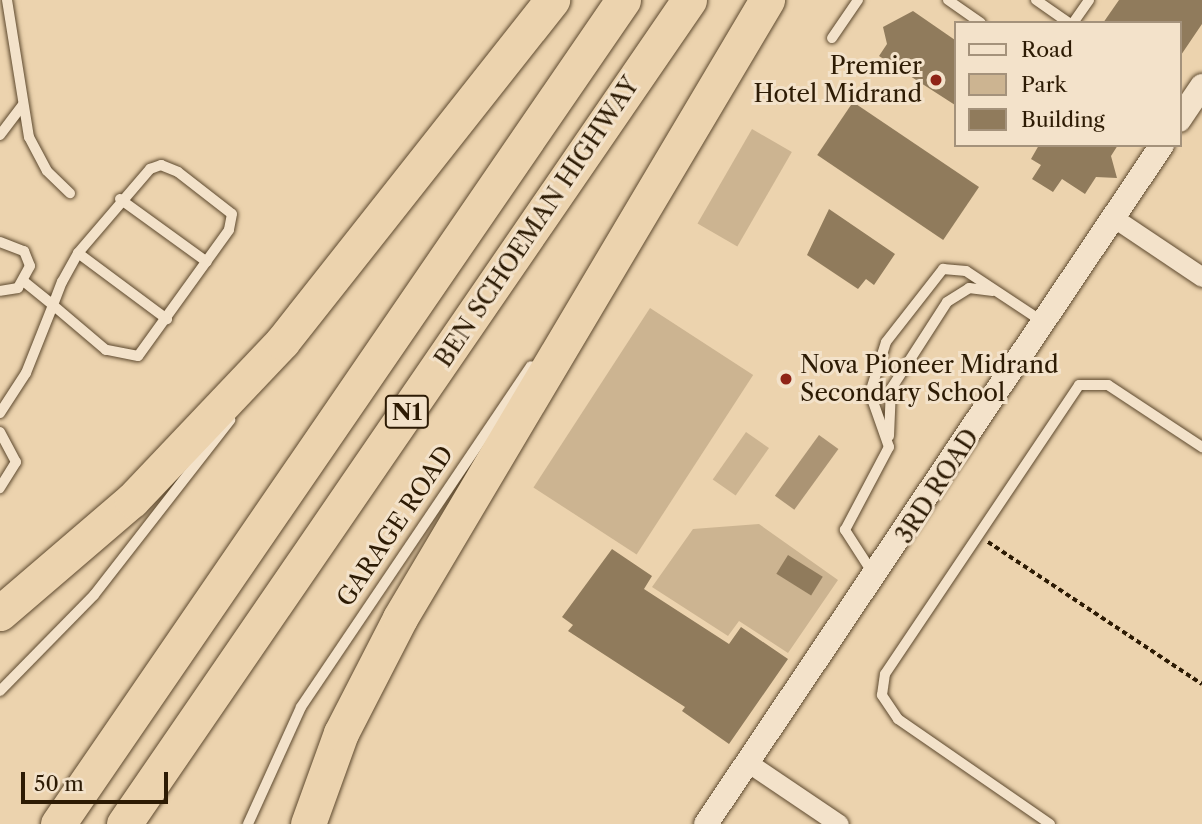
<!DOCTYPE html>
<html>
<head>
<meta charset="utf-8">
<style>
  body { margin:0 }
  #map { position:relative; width:1202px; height:824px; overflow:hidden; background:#ecd3ae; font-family:"Libre Caslon Text",serif }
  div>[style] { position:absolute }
  .green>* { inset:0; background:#ccb491; transform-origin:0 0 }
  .water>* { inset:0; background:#ab9474; transform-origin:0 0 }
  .building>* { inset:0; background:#907b5c; transform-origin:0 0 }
  .path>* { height:3.5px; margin-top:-1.75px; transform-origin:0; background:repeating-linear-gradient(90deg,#2d1b04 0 5px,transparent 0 8.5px) }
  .roads { filter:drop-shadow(0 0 2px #5d492e) drop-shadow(0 0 2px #5d492e) }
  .service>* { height:10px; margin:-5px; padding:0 5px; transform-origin:5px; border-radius:5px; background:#f3e2ca }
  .minor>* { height:19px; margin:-9.5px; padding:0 9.5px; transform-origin:9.5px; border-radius:9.5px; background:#f3e2ca }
  .tertiary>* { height:24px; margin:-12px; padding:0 12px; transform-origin:12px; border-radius:12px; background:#f3e2ca }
  .motorway>* { height:35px; margin:-17.5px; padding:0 17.5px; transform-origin:17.5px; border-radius:17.5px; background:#ecd3ae }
  .dots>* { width:19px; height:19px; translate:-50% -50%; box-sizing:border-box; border:4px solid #f3e2ca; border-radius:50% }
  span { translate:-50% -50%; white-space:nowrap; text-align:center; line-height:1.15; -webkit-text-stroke:6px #f3e2ca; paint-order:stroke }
  .shield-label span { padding:2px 5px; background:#f3e2ca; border:2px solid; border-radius:5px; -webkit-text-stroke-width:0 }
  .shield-label { font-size:23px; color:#2d1b04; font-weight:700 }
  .poi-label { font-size:24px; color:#2d1b04 }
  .right { translate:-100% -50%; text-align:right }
  .left { translate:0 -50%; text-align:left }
  .street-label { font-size:24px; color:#2d1b04 }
  .legend { position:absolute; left:954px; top:21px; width:228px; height:126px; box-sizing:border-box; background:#f3e2ca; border:2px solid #a4927b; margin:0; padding:9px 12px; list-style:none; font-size:21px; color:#2d1b04 }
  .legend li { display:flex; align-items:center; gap:14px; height:35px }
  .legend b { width:35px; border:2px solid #a4927b }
  .scale { position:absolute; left:21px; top:772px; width:147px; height:32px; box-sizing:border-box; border:4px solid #2d1b04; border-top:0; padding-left:9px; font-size:21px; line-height:24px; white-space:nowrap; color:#2d1b04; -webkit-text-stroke:5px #f3e2ca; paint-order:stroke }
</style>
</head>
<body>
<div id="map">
  <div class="green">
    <div style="left:752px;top:129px;width:46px;height:109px;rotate:30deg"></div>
    <div style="left:650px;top:308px;width:123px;height:214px;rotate:33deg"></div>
    <div style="left:746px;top:432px;width:28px;height:58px;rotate:35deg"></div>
    <div style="clip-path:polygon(759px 524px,838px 580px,788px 653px,739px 621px,728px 636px,652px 587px,693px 529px)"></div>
  </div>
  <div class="water">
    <div style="left:819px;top:435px;width:24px;height:75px;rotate:36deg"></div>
  </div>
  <div class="building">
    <div style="clip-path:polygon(1119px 0,1202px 0,1202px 24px,1179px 58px,1179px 23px,1103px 23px)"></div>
    <div style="clip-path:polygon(913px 11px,955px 40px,955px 105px,879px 56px,887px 44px,883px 27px)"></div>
    <div style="left:853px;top:102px;width:152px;height:64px;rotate:34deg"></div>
    <div style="clip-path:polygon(1039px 145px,1118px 145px,1111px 156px,1117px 178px,1096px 177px,1085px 194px,1062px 179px,1053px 192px,1032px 179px,1041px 165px,1031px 159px)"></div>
    <div style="clip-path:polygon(829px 209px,895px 254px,874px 285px,866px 279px,858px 289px,807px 255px)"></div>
    <div style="clip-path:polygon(612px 549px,652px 576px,644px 589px,729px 644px,741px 627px,788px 659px,729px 744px,682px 711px,685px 707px,568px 631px,573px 625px,562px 617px)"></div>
    <div style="left:788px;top:555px;width:41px;height:22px;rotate:32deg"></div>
  </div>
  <div class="path">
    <div style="left:988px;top:542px;width:257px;rotate:33.6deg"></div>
  </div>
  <div class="roads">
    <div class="service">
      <div style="left:7px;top:0;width:139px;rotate:80.9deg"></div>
      <div style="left:29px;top:137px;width:38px;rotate:62deg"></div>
      <div style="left:47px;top:171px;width:32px;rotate:44deg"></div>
      <div style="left:948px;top:0;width:40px;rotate:34.9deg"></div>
      <div style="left:1036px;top:0;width:40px;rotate:34.9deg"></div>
      <div style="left:1073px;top:23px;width:28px;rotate:-55deg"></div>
      <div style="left:832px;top:38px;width:46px;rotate:-55.6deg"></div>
      <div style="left:0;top:135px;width:38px;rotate:-53deg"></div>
      <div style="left:120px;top:199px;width:107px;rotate:35.9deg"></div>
      <div style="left:0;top:242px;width:26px;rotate:21deg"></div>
      <div style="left:24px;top:251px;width:16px;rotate:68deg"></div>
      <div style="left:30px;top:266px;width:25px;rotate:119deg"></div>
      <div style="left:18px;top:288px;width:18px;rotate:171deg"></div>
      <div style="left:78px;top:253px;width:111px;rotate:36.6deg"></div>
      <div style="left:0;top:413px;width:48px;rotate:-57deg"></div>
      <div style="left:26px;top:373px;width:73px;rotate:-68.3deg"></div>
      <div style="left:53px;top:305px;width:25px;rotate:-69deg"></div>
      <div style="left:62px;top:282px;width:33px;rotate:-61deg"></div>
      <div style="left:78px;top:253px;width:111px;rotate:-49.4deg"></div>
      <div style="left:150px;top:169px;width:12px;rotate:-20deg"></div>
      <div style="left:161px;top:165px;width:18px;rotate:22deg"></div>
      <div style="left:178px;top:172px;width:68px;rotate:37.9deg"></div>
      <div style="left:232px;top:214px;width:16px;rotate:101deg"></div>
      <div style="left:229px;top:230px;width:155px;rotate:125.8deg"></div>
      <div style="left:138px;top:356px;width:33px;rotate:-169deg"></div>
      <div style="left:106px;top:350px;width:70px;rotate:-139.7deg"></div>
      <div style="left:53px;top:305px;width:36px;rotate:-141deg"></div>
      <div style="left:0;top:432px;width:34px;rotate:62deg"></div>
      <div style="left:16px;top:462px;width:31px;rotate:122deg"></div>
      <div style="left:889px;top:436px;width:47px;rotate:-87.6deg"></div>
      <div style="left:891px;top:389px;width:103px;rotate:-57.2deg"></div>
      <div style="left:947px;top:302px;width:26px;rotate:-32deg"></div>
      <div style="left:969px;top:288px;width:24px;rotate:7deg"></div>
      <div style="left:874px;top:575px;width:54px;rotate:-122.8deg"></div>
      <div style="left:845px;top:530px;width:94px;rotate:-62.1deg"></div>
      <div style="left:889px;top:447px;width:57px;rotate:-109.4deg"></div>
      <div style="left:870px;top:393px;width:53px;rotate:-72.6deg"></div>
      <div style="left:886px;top:342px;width:93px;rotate:-52deg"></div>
      <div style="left:943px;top:269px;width:23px;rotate:5deg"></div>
      <div style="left:966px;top:271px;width:92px;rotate:33.5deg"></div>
      <div style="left:0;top:691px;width:134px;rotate:-45.6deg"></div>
      <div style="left:94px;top:595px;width:222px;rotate:-52.1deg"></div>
      <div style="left:248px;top:824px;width:128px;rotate:-65.6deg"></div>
      <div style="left:301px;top:707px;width:411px;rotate:-56deg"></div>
      <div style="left:1050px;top:824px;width:185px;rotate:-145.4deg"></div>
      <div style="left:898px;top:719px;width:29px;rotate:-124deg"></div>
      <div style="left:882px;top:695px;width:21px;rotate:-82deg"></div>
      <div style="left:885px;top:674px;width:348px;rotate:-56.1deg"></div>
      <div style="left:1079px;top:385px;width:29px"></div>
      <div style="left:1108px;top:385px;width:113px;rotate:33.4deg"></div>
    </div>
    <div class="minor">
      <div style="left:1114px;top:218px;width:106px;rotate:33.8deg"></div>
      <div style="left:750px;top:764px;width:107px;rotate:34deg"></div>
    </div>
    <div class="tertiary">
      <div style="left:1179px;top:120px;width:41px;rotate:-55.9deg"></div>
      <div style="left:706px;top:824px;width:818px;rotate:-56.12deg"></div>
    </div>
    <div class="motorway">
      <div style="left:0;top:613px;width:174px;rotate:-40.6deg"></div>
      <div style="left:132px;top:500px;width:218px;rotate:-46.5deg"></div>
      <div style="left:282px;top:342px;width:436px;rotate:-51.7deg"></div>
      <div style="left:58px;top:824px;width:999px;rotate:-55.56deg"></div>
      <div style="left:124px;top:824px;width:999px;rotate:-55.56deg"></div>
      <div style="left:308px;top:824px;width:97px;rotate:-70.1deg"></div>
      <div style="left:341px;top:733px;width:129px;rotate:-62.8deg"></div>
      <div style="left:400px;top:618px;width:719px;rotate:-59.3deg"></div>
    </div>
  </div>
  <div class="dots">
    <div style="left:936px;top:80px;background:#8f2418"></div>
    <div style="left:786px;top:379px;background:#8f2418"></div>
  </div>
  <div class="shield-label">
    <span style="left:407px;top:412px">N1</span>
  </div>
  <div class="poi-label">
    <span class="right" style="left:922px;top:80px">Premier<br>Hotel Midrand</span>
    <span class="left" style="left:800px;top:379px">Nova Pioneer Midrand<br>Secondary School</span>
  </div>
  <div class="street-label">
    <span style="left:537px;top:222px;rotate:-56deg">BEN SCHOEMAN HIGHWAY</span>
    <span style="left:937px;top:486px;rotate:-57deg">3RD ROAD</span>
    <span style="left:395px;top:526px;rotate:-56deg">GARAGE ROAD</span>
  </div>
  <ul class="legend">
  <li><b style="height:9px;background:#f3e2ca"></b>Road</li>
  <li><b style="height:19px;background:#ccb491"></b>Park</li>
  <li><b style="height:19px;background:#907b5c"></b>Building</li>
  </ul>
  <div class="scale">50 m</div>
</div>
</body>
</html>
